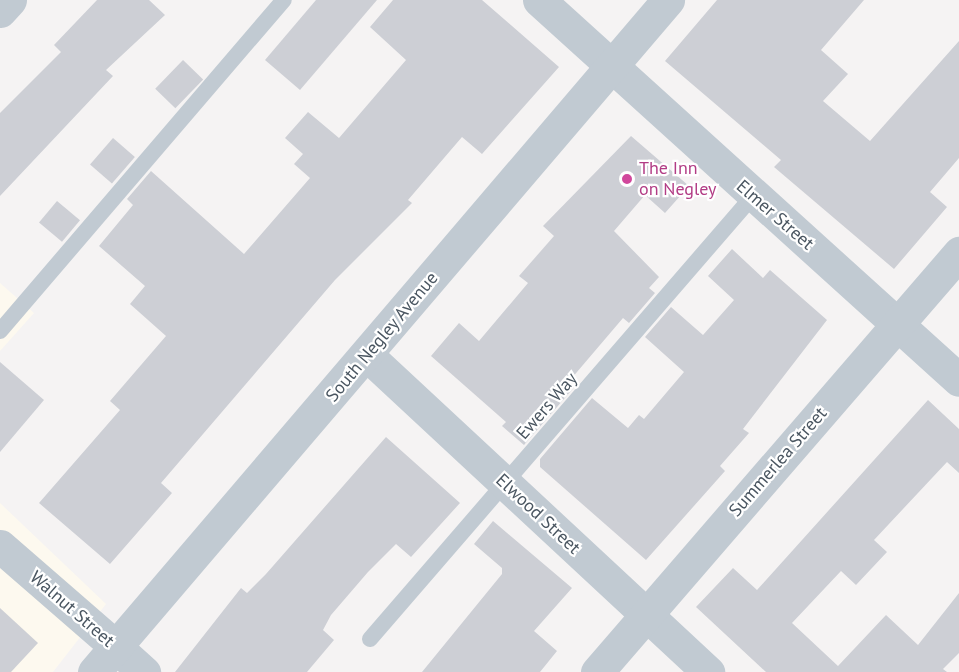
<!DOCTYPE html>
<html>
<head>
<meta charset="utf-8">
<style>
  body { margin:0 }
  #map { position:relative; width:959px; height:672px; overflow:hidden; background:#f5f3f3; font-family:"PT Sans",sans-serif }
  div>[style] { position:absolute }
  .commercial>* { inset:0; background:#fdf9ef }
  .building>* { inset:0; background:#cdcfd5; transform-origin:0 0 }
  .service>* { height:16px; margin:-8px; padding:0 8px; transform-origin:8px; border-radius:8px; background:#c1cad2 }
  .minor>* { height:33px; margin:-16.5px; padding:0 16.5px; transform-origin:16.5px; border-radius:16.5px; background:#c1cad2 }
  .tertiary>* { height:33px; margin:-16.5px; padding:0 16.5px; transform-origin:16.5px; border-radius:16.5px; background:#c1cad2 }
  .dots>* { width:16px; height:16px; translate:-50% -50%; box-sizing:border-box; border:3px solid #fff; border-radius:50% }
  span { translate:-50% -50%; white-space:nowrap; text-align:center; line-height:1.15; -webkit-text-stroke:4.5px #fff; paint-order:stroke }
  .hotel-label { font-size:18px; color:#b23c85 }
  .left { translate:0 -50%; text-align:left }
  .street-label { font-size:18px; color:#4a5661 }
</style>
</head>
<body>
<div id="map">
  <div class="commercial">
    <div style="clip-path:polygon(0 283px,34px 313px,0 351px)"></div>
    <div style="clip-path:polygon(0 503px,106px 604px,53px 672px,0 672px)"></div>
  </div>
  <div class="building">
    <div style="clip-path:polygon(97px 0,149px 0,165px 15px,106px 70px,113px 76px,0 196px,0 113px,61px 52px,54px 45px)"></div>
    <div style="clip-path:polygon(316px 0,377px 0,300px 90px,265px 60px)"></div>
    <div style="clip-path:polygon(393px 0,482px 0,559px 67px,482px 154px,462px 137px,408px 200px,412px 203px,335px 280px,161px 483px,172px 493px,110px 564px,39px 503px,120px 410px,110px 401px,166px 336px,130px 304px,145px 286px,99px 246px,133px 205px,127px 199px,151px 171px,244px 254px,310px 178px,294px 164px,303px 154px,285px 138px,308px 112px,339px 138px,406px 60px,370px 27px)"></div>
    <div style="clip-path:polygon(717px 0,864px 0,821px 50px,848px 74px,823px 101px,870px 141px,959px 41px,959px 158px,930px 192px,947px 207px,894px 269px,774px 167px,781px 160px,665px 61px)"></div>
    <div style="left:183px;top:60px;width:28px;height:40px;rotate:44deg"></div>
    <div style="clip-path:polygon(631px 136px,689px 186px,665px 213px,645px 195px,614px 231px,659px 277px,649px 288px,655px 293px,629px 323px,623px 318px,571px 379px,577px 384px,524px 445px,502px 426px,506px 422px,431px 356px,459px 323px,479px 341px,528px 283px,519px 276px,554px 236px,543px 226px)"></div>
    <div style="left:113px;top:138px;width:29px;height:35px;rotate:41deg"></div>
    <div style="left:57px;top:201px;width:30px;height:28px;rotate:40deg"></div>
    <div style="clip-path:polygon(732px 249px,763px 278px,770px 270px,827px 320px,743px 429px,749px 433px,720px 466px,725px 471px,646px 560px,540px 467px,540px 459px,592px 398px,628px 428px,639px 415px,644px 419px,684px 372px,645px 337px,671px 307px,703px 335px,734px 300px,708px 276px)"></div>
    <div style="clip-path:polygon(0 362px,44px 400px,0 452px)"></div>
    <div style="clip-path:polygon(928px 400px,959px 429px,959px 473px,947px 462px,874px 540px,887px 552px,856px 585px,841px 571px,792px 623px,838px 666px,886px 615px,918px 645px,959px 593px,959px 653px,943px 669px,947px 672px,766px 672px,696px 607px,733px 568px,757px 590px)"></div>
    <div style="clip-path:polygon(386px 437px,460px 503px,411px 557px,396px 544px,368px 572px,331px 615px,323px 630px,334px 640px,307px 672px,175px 672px,241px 588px,247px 593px,266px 574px)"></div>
    <div style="clip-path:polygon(493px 521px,572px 588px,534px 631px,557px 651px,540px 672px,422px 672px,502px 574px,502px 568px,474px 544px)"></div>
    <div style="clip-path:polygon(0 608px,38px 643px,11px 672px,0 672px)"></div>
  </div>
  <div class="service">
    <div style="left:0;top:331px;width:436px;rotate:-49.4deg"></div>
    <div style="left:370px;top:639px;width:584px;rotate:-49.16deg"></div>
  </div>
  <div class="minor">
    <div style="left:539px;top:0;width:566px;rotate:42.14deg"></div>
    <div style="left:0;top:11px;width:15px;rotate:-48deg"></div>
    <div style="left:367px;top:355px;width:466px;rotate:42.9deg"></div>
    <div style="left:116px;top:647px;width:38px;rotate:42deg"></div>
    <div style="left:597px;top:672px;width:554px;rotate:-49.17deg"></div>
  </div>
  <div class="tertiary">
    <div style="left:0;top:546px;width:154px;rotate:41deg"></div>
    <div style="left:94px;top:672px;width:884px;rotate:-49.5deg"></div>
  </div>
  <div class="dots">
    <div style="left:627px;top:179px;background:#d1479c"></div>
  </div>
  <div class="hotel-label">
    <span class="left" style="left:639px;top:179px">The Inn<br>on Negley</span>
  </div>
  <div class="street-label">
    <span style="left:775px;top:215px;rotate:41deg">Elmer Street</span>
    <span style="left:382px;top:337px;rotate:-50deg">South Negley Avenue</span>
    <span style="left:547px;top:406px;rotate:-49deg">Ewers Way</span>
    <span style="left:778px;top:462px;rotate:-49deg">Summerlea Street</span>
    <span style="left:538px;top:514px;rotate:43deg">Elwood Street</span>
    <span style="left:72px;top:609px;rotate:41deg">Walnut Street</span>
  </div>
</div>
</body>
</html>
